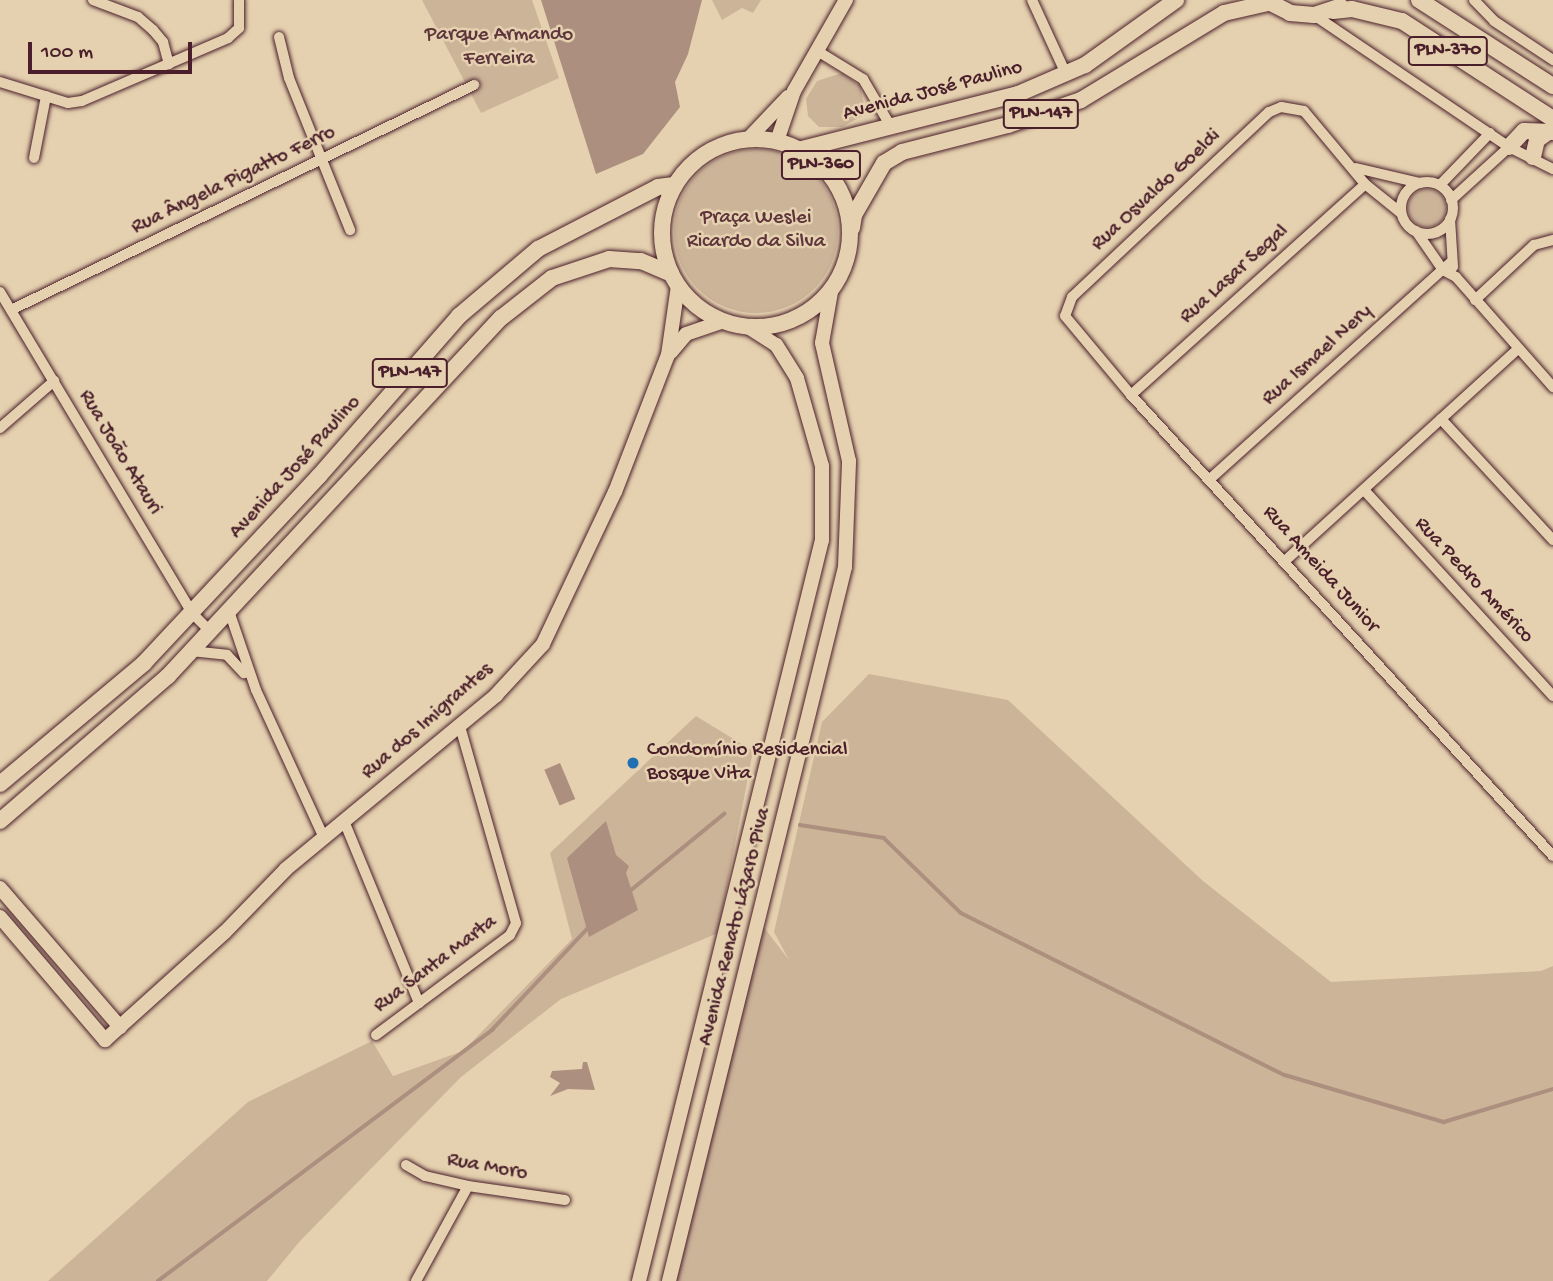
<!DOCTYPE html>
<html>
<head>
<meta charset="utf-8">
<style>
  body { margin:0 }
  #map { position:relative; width:1553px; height:1281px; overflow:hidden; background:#e5d1af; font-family:"Gochi Hand",sans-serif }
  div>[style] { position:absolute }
  .green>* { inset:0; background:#ccb499 }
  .round { border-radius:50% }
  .water>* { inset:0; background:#ac8f7e; transform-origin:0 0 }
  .stream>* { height:3.5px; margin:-1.75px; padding:0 1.75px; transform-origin:1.75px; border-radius:1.75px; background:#ac8f7e }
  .roads { filter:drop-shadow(0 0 2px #4a1f2b) drop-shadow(0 0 2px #4a1f2b) }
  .street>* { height:10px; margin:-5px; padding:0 5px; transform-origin:5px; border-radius:5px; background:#e5d1af }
  .street>.ring { margin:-5px; padding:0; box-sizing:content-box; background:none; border:10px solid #e5d1af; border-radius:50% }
  .secondary>* { height:14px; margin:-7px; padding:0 7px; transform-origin:7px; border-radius:7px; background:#e5d1af }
  .primary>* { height:16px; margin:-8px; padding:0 8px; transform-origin:8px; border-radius:8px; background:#e5d1af }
  .primary>.ring { margin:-8px; padding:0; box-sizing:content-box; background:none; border:16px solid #e5d1af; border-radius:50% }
  .dots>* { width:19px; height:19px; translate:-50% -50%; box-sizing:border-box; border:4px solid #e5d1af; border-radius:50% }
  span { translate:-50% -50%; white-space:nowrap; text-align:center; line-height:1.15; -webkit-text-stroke:5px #e5d1af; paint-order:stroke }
  .shield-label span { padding:2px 5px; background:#e5d1af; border:2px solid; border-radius:5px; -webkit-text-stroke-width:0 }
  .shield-label { font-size:19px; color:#4a1f2b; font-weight:700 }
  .park-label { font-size:21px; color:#5e353c }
  .street-label { font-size:21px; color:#4a1f2b }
  .poi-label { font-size:21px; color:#4a1f2b }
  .left { translate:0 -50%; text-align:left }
  .scale { position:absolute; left:28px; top:42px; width:164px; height:32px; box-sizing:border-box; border:4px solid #4a1f2b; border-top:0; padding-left:9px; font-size:21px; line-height:24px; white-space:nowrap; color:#4a1f2b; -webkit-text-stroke:5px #e5d1af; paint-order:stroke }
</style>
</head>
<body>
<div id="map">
  <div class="green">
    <div style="clip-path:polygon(422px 0,532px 0,559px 78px,481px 113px)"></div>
    <div style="clip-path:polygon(712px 0,761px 0,753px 13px,742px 8px,722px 20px)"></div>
    <div style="clip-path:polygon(842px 73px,860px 86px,866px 114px,842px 127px,819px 127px,808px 116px,806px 99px,817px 81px)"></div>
    <div class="round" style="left:674px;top:149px;width:164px;height:164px"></div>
    <div class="round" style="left:1408px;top:189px;width:38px;height:38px"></div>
    <div style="clip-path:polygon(869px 674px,1008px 700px,1203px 881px,1331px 982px,1541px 971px,1553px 966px,1553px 1281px,669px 1281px,759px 921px,789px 960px,774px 932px,822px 722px)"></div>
    <div style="clip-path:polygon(696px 716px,753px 751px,718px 933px,561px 999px,461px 1077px,300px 1241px,267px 1281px,48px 1281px,248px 1102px,372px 1041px,393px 1076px,463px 1051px,572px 939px,550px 853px)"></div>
  </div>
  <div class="water">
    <div style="clip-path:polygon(541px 0,702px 0,688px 54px,675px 82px,680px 107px,643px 154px,596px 174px)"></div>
    <div style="left:560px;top:763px;width:39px;height:17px;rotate:67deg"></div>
    <div style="clip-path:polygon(606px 821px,616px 855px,629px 866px,626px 873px,638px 910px,589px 937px,567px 858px)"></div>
    <div style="clip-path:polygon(583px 1062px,587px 1062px,595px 1090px,568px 1089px,550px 1096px,560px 1083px,550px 1077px,552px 1071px,582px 1069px)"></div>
  </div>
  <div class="stream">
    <div style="left:800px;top:825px;width:85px;rotate:8.8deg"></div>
    <div style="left:884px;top:838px;width:107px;rotate:44.2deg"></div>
    <div style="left:961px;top:913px;width:362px;rotate:26.6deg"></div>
    <div style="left:1285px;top:1075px;width:166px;rotate:16.5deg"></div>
    <div style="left:1444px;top:1122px;width:114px;rotate:-16.8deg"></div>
    <div style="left:630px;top:891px;width:122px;rotate:-39.3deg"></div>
    <div style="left:158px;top:1281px;width:418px;rotate:-36.9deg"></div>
    <div style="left:492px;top:1030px;width:140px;rotate:-46.7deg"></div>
  </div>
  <div class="roads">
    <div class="street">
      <div style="left:93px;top:0;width:48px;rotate:20.7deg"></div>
      <div style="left:138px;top:17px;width:20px;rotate:41deg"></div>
      <div style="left:153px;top:30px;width:16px;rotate:50deg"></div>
      <div style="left:163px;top:42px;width:23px;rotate:75deg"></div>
      <div style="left:1032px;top:0;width:81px;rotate:65.3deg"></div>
      <div style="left:1474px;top:0;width:29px;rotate:46deg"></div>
      <div style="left:1494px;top:21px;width:71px;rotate:33.5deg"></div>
      <div style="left:1314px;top:15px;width:235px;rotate:34.1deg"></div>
      <div style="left:1509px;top:147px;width:49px;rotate:26.6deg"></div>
      <div style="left:279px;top:37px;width:42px;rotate:76.3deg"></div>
      <div style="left:289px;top:78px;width:164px;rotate:68.1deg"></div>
      <div style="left:819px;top:52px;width:52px;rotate:31.5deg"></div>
      <div style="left:863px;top:79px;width:53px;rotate:59.6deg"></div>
      <div style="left:0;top:82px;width:71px;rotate:17.2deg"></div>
      <div style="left:68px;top:103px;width:14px;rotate:-8deg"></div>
      <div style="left:82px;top:101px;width:159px;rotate:-23.3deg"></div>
      <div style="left:228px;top:38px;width:15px;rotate:-42deg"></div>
      <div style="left:239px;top:28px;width:28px;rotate:-90deg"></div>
      <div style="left:34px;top:158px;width:63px;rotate:-79deg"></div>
      <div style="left:1356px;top:168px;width:66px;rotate:13.2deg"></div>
      <div class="ring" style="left:1401px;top:182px;width:42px;height:42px"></div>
      <div style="left:1440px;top:185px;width:72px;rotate:-46.1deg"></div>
      <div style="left:1451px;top:200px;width:79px;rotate:-42.4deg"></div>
      <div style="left:1401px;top:213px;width:46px;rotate:-141.1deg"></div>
      <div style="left:1365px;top:184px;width:95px;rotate:-129.9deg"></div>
      <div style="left:1304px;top:111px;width:23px;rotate:-170deg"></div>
      <div style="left:1281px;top:107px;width:13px;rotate:157deg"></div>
      <div style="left:1269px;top:112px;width:270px;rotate:136.8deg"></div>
      <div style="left:1072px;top:297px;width:20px;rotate:110deg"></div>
      <div style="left:1065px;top:316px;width:103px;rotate:50.1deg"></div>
      <div style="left:1131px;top:395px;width:625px;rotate:47.53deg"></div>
      <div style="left:1450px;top:219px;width:48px;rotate:86.4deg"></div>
      <div style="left:1416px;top:231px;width:47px;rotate:55.3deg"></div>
      <div style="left:1443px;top:270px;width:15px;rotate:28deg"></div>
      <div style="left:1456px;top:277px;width:147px;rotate:48.6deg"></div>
      <div style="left:0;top:292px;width:374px;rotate:59.1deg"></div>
      <div style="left:192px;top:613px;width:25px;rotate:45deg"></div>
      <div style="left:1475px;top:300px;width:81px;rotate:-43deg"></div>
      <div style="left:1534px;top:245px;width:20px;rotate:-15deg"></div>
      <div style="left:11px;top:310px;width:515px;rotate:-25.92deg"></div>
      <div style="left:1131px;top:395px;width:315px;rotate:-42deg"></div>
      <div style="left:1441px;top:419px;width:165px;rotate:47.2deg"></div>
      <div style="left:0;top:428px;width:72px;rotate:-41deg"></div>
      <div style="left:1210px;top:479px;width:326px;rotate:-42deg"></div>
      <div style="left:1365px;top:491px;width:278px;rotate:47.5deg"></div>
      <div style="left:1286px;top:560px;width:314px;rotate:-42.3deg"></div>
      <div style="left:229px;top:611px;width:83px;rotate:71.1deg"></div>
      <div style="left:256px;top:690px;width:163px;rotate:65.3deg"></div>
      <div style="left:191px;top:651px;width:36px;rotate:6deg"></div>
      <div style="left:227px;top:655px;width:25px;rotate:47deg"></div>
      <div style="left:344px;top:821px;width:197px;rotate:67.6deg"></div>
      <div style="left:376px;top:1035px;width:167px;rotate:-36.7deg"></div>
      <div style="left:510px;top:935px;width:13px;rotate:-63deg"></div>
      <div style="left:516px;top:923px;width:205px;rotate:-105.9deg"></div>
      <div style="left:406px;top:1165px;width:22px;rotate:30deg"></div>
      <div style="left:425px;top:1176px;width:44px;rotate:13.1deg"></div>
      <div style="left:468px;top:1186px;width:98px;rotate:8.2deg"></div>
      <div style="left:416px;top:1281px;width:108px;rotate:-61.3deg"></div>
    </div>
    <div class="secondary">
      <div style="left:750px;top:137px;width:55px;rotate:-46.5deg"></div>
      <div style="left:777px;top:141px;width:53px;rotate:-71.2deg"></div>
      <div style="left:794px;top:91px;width:105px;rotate:-60.3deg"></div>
      <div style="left:671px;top:352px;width:23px;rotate:-50deg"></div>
      <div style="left:686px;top:334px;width:39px;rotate:-19deg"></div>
      <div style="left:0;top:888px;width:184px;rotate:49.2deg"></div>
      <div style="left:0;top:917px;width:162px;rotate:49.5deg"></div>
      <div style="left:105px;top:1040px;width:161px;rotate:-42deg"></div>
      <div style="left:225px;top:932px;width:88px;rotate:-45.9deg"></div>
      <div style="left:286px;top:869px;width:273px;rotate:-39.6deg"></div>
      <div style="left:496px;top:695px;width:69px;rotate:-47.3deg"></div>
      <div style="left:543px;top:644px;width:168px;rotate:-64.7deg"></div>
      <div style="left:615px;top:492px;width:147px;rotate:-68.9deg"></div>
      <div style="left:668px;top:355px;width:70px;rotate:-81.8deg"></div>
      <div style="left:639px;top:1281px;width:763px;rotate:-76.13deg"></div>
      <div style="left:822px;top:540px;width:74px;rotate:-90deg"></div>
      <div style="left:822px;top:466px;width:91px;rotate:-105.9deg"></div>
      <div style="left:797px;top:378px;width:39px;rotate:-122deg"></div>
      <div style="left:776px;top:345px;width:33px;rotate:-147deg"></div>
      <div style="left:669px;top:1281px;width:735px;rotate:-76.15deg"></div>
      <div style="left:845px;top:567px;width:106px;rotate:-87.8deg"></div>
      <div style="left:849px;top:461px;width:121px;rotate:-102.9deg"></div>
      <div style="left:822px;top:343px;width:52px;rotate:-80deg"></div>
    </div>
    <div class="primary">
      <div style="left:1265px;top:0;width:28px;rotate:27deg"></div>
      <div style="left:1290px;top:13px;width:24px;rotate:5deg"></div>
      <div style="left:1314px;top:15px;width:28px;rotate:-18deg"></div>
      <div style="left:1419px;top:0;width:159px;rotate:32.7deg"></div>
      <div style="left:1333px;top:11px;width:19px;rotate:-6deg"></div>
      <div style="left:1352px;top:9px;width:51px;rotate:13.5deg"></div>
      <div style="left:1402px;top:21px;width:180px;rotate:33deg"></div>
      <div class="ring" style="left:662px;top:139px;width:172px;height:172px"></div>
      <div style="left:1509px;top:147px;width:22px;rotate:-47deg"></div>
      <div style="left:1524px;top:131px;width:29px;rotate:2deg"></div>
      <div style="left:802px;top:149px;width:223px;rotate:-14.3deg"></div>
      <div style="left:1018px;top:94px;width:73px;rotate:-23.4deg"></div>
      <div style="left:1085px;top:65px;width:112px;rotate:-35.5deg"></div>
      <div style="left:1533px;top:157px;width:17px;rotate:-77deg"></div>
      <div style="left:1537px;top:140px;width:17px;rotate:-36deg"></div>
      <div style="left:852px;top:228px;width:13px;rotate:-81deg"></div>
      <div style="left:854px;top:215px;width:60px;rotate:-60deg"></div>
      <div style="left:884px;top:163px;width:21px;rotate:-31deg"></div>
      <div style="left:902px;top:152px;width:109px;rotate:-14.3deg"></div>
      <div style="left:1008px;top:125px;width:77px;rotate:-18.9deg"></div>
      <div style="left:1081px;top:100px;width:167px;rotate:-31.3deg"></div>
      <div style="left:1224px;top:13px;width:45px;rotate:-12.8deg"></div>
      <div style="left:0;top:784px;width:188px;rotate:-40deg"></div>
      <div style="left:144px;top:663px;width:256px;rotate:-46.9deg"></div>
      <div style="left:319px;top:476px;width:213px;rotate:-48.8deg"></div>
      <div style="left:459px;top:316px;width:104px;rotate:-40.3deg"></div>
      <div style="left:538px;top:249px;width:135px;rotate:-27.3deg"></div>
      <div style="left:658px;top:187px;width:16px;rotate:-7deg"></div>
      <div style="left:0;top:821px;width:222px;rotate:-40.8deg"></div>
      <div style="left:168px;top:676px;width:489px;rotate:-47.1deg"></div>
      <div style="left:501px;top:318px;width:65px;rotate:-38.1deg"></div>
      <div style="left:552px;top:278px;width:60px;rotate:-18.4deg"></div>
      <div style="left:609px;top:259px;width:32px;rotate:4deg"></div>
      <div style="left:641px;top:261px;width:33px;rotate:23deg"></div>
    </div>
  </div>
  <div class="dots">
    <div style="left:633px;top:763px;background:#1f6fb2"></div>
  </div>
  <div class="shield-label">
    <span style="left:1448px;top:51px">PLN-370</span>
    <span style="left:1041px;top:114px">PLN-147</span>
    <span style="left:821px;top:165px">PLN-360</span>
    <span style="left:410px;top:373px">PLN-147</span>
  </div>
  <div class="park-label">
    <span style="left:499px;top:48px">Parque Armando<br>Ferreira</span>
    <span style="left:756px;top:231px">Praça Weslei<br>Ricardo da Silva</span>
  </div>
  <div class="street-label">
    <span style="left:933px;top:92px;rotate:-15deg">Avenida José Paulino</span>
    <span style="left:234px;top:181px;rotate:-26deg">Rua Ângela Pigatto Ferro</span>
    <span style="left:1157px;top:191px;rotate:-43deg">Rua Osvaldo Goeldi</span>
    <span style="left:1235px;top:275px;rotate:-42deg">Rua Lasar Segal</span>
    <span style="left:1318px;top:356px;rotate:-42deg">Rua Ismael Nery</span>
    <span style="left:119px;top:453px;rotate:59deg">Rua João Atauri</span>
    <span style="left:296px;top:468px;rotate:-48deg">Avenida José Paulino</span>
    <span style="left:1320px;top:570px;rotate:48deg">Rua Ameida Junior</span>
    <span style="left:1473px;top:581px;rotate:47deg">Rua Pedro Américo</span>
    <span style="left:428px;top:722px;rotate:-41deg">Rua dos Imigrantes</span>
    <span style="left:736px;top:927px;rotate:-76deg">Avenida Renato Lázaro Piva</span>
    <span style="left:436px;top:965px;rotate:-37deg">Rua Santa Marta</span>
    <span style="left:487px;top:1168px;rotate:10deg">Rua Moro</span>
  </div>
  <div class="poi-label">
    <span class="left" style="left:647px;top:763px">Condomínio Residencial<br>Bosque Vita</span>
  </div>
  <div class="scale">100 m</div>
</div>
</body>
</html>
